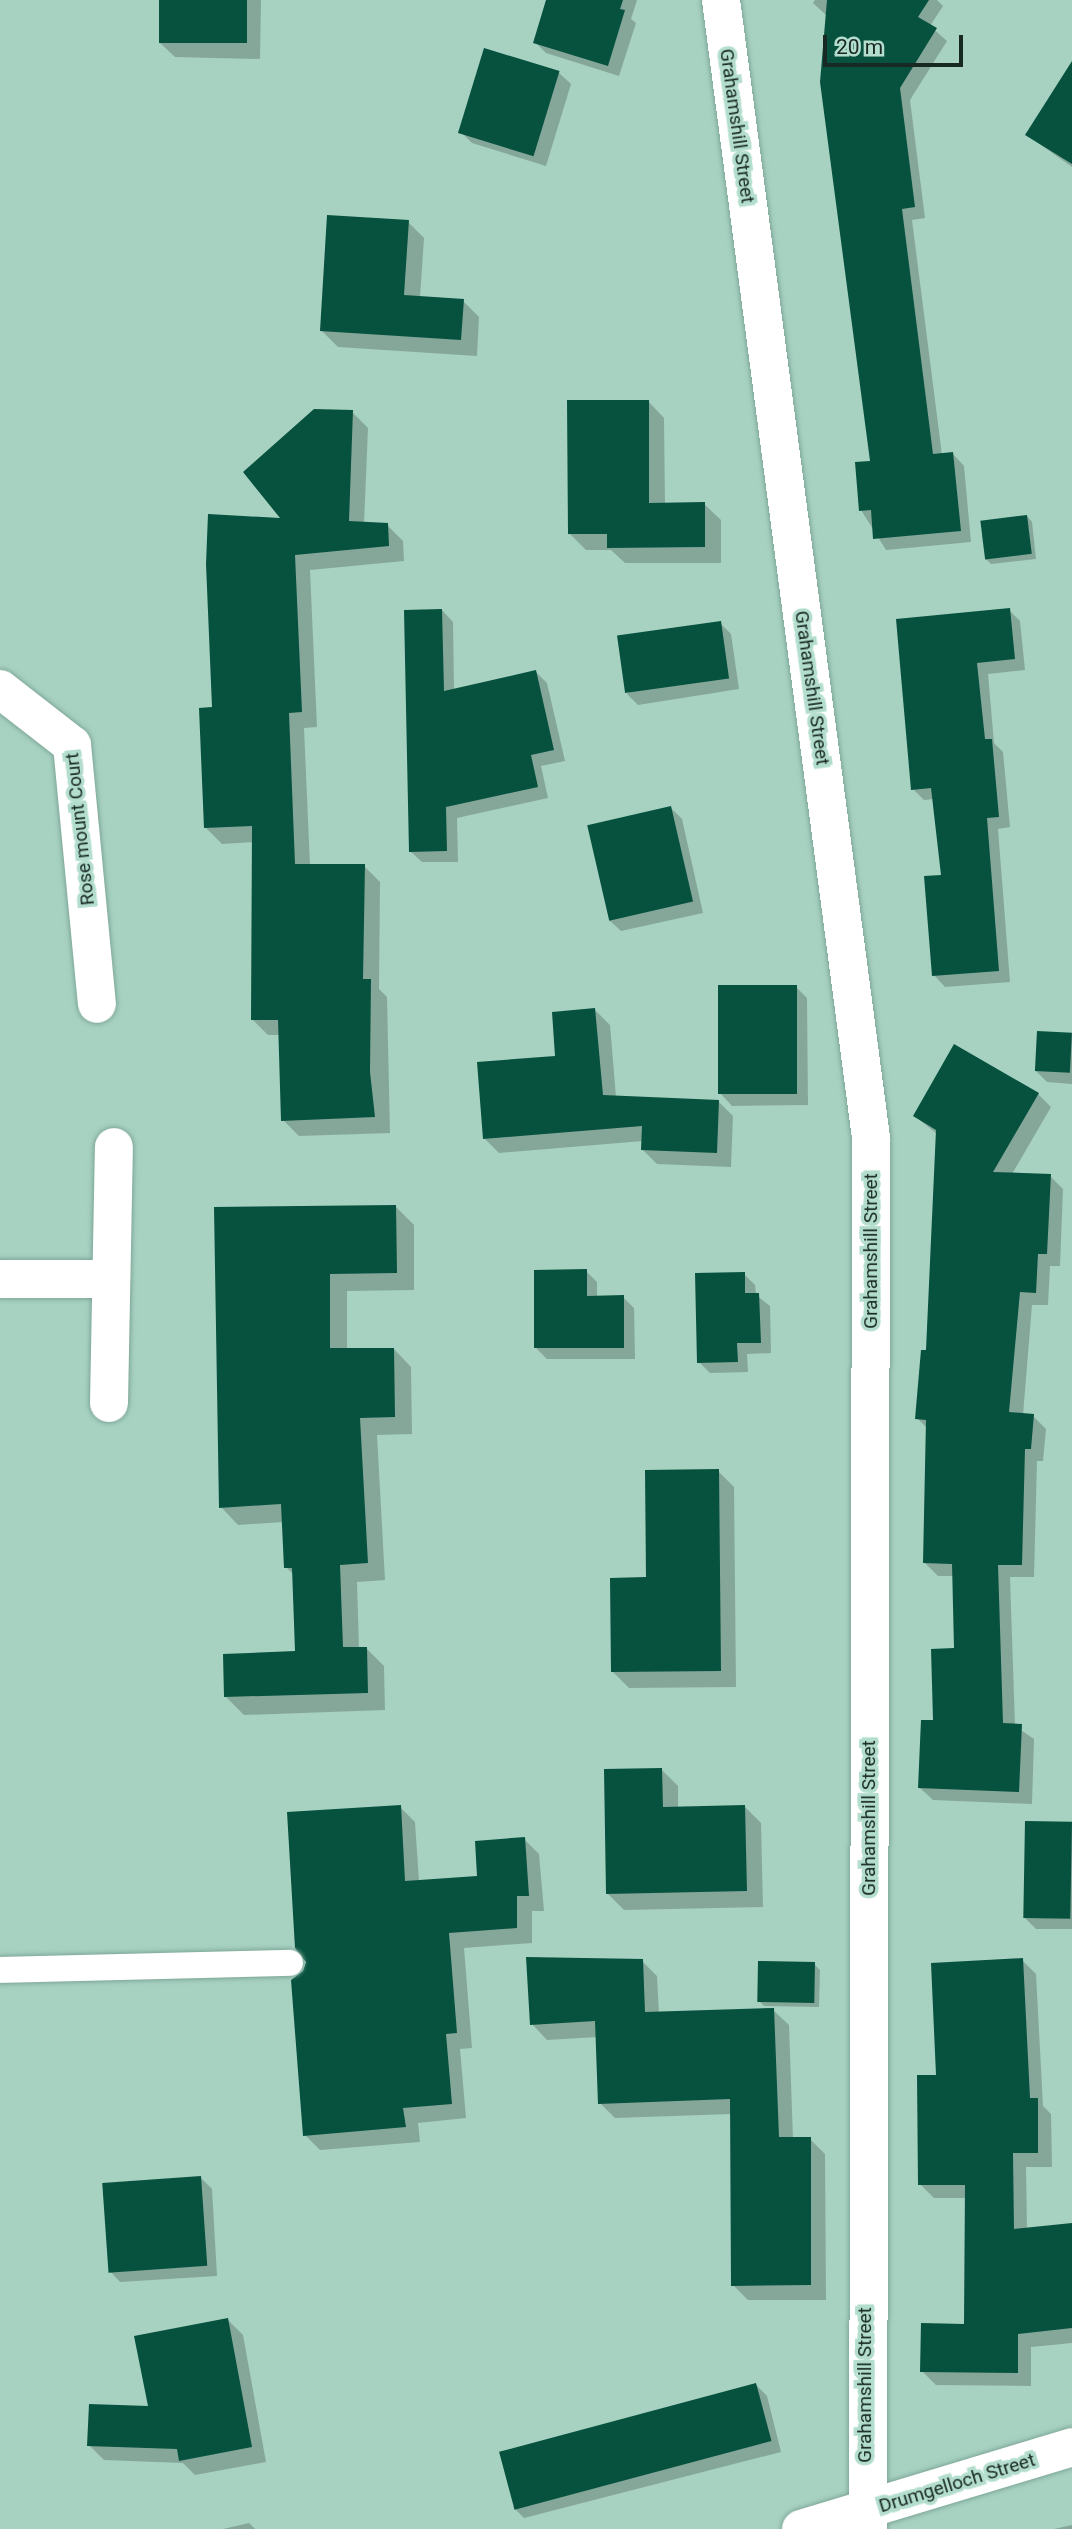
<!DOCTYPE html>
<html>
<head>
<meta charset="utf-8">
<style>
  body { margin:0 }
  #map { position:relative; width:1072px; height:2529px; overflow:hidden; background:#a7d1c1; font-family:Roboto,sans-serif }
  div>[style] { position:absolute }
  .shadow>* { inset:0; background:#0003 }
  .building>* { inset:0; background:#07513f; transform-origin:0 0 }
  .roads { filter:drop-shadow(0 0 2px #7ea798) drop-shadow(0 0 2px #7ea798) }
  .service>* { height:26px; margin:-13px; padding:0 13px; transform-origin:13px; border-radius:13px; background:#fff }
  .minor>* { height:38px; margin:-19px; padding:0 19px; transform-origin:19px; border-radius:19px; background:#fff }
  span { translate:-50% -50%; white-space:nowrap; text-align:center; line-height:1.15; -webkit-text-stroke:7px #b3dece; paint-order:stroke }
  .street-label { font-size:19px; color:#182923 }
  .scale { position:absolute; left:823px; top:35px; width:140px; height:32px; box-sizing:border-box; border:4px solid #182923; border-top:0; padding-left:9px; font-size:21px; line-height:24px; white-space:nowrap; color:#182923; -webkit-text-stroke:5px #b3dece; paint-order:stroke }
</style>
</head>
<body>
<div id="map">
  <div class="shadow">
    <div style="clip-path:polygon(161px 0,261px 0,260px 59px,175px 57px,160px 43px)"></div>
    <div style="clip-path:polygon(548px 0,637px 0,631px 19px,636px 23px,619px 76px,546px 53px,535px 42px)"></div>
    <div style="clip-path:polygon(815px 0,937px 0,943px 6px,930px 26px,947px 41px,910px 100px,925px 218px,912px 220px,942px 455px,953px 454px,964px 466px,971px 542px,886px 550px,861px 510px,872px 462px,827px 16px,813px 3px)"></div>
    <div style="clip-path:polygon(559px 73px,571px 84px,546px 166px,472px 143px,461px 132px)"></div>
    <div style="clip-path:polygon(1072px 82px,1072px 167px,1027px 135px)"></div>
    <div style="clip-path:polygon(408px 222px,424px 238px,420px 298px,463px 301px,479px 317px,477px 356px,338px 347px,321px 330px)"></div>
    <div style="clip-path:polygon(648px 401px,664px 418px,665px 504px,704px 504px,721px 520px,721px 563px,625px 563px,611px 550px,586px 550px,569px 533px)"></div>
    <div style="clip-path:polygon(352px 412px,368px 428px,364px 524px,387px 525px,403px 541px,404px 561px,310px 570px,317px 727px,304px 728px,310px 865px,364px 866px,380px 882px,379px 989px,387px 997px,390px 1133px,299px 1136px,283px 1120px,280px 1035px,268px 1035px,252px 1019px,254px 842px,222px 844px,206px 828px,214px 709px,283px 520px)"></div>
    <div style="clip-path:polygon(1027px 516px,1032px 522px,1036px 559px,991px 564px,985px 558px)"></div>
    <div style="clip-path:polygon(442px 610px,453px 622px,454px 690px,536px 672px,547px 683px,565px 761px,541px 766px,548px 798px,457px 818px,458px 862px,422px 862px,410px 851px)"></div>
    <div style="clip-path:polygon(1009px 610px,1020px 621px,1025px 670px,988px 674px,994px 743px,1003px 752px,1010px 827px,998px 829px,1010px 982px,945px 987px,934px 975px,943px 876px,934px 799px,924px 800px,913px 789px,898px 621px)"></div>
    <div style="clip-path:polygon(720px 623px,731px 634px,739px 689px,638px 705px,627px 694px)"></div>
    <div style="clip-path:polygon(671px 808px,682px 819px,703px 913px,621px 931px,609px 920px)"></div>
    <div style="clip-path:polygon(796px 987px,807px 998px,808px 1105px,732px 1106px,721px 1094px)"></div>
    <div style="clip-path:polygon(595px 1010px,610px 1025px,616px 1097px,718px 1101px,733px 1116px,731px 1167px,657px 1164px,642px 1149px,643px 1141px,499px 1153px,484px 1138px)"></div>
    <div style="clip-path:polygon(1072px 1035px,1072px 1084px,1047px 1082px,1036px 1071px)"></div>
    <div style="clip-path:polygon(1038px 1094px,1051px 1107px,1012px 1174px,1050px 1176px,1063px 1189px,1060px 1266px,1050px 1266px,1048px 1305px,1032px 1305px,1023px 1415px,1033px 1416px,1046px 1429px,1043px 1461px,1037px 1461px,1034px 1577px,1010px 1577px,1015px 1726px,1034px 1739px,1032px 1804px,933px 1800px,920px 1788px,956px 1650px,954px 1576px,938px 1576px,925px 1563px,928px 1429px,917px 1418px,927px 1352px,937px 1134px,915px 1116px)"></div>
    <div style="clip-path:polygon(396px 1207px,414px 1225px,414px 1290px,347px 1291px,347px 1350px,394px 1349px,411px 1367px,412px 1434px,377px 1435px,385px 1580px,357px 1582px,359px 1649px,366px 1648px,384px 1666px,385px 1710px,244px 1715px,226px 1697px,297px 1653px,294px 1575px,286px 1567px,283px 1522px,238px 1525px,221px 1507px,216px 1208px)"></div>
    <div style="clip-path:polygon(586px 1271px,597px 1282px,597px 1297px,623px 1297px,634px 1308px,635px 1359px,547px 1359px,536px 1348px)"></div>
    <div style="clip-path:polygon(744px 1274px,755px 1285px,756px 1295px,770px 1306px,771px 1353px,747px 1354px,748px 1372px,710px 1373px,699px 1362px)"></div>
    <div style="clip-path:polygon(718px 1471px,734px 1487px,736px 1687px,629px 1688px,613px 1672px,647px 1579px)"></div>
    <div style="clip-path:polygon(661px 1769px,678px 1786px,678px 1808px,745px 1807px,761px 1823px,763px 1907px,624px 1910px,608px 1894px)"></div>
    <div style="clip-path:polygon(400px 1807px,415px 1822px,419px 1881px,479px 1877px,524px 1839px,539px 1854px,544px 1911px,532px 1911px,532px 1943px,464px 1948px,472px 2048px,460px 2049px,466px 2118px,418px 2123px,420px 2142px,320px 2150px,305px 2135px,305px 1972px)"></div>
    <div style="clip-path:polygon(1072px 1824px,1072px 1929px,1036px 1929px,1025px 1918px)"></div>
    <div style="clip-path:polygon(1022px 1960px,1036px 1974px,1043px 2106px,1051px 2114px,1052px 2167px,1026px 2167px,1027px 2229px,1072px 2225px,1072px 2343px,1031px 2347px,1031px 2386px,936px 2385px,922px 2371px,965px 2325px,967px 2198px,934px 2198px,920px 2184px,938px 2076px)"></div>
    <div style="clip-path:polygon(642px 1961px,657px 1976px,659px 2014px,773px 2010px,789px 2025px,793px 2139px,810px 2139px,825px 2154px,826px 2300px,748px 2300px,733px 2285px,732px 2114px,615px 2118px,600px 2103px,598px 2037px,547px 2040px,532px 2024px)"></div>
    <div style="clip-path:polygon(814px 1964px,820px 1970px,819px 2007px,764px 2006px,759px 2001px)"></div>
    <div style="clip-path:polygon(201px 2178px,212px 2189px,217px 2276px,120px 2282px,109px 2270px)"></div>
    <div style="clip-path:polygon(228px 2320px,243px 2335px,266px 2462px,195px 2475px,183px 2463px,104px 2460px,89px 2445px,150px 2408px)"></div>
    <div style="clip-path:polygon(756px 2385px,767px 2396px,781px 2452px,524px 2518px,513px 2507px)"></div>
    <div style="clip-path:polygon(249px 2523px,255px 2529px,223px 2529px)"></div>
    <div style="clip-path:polygon(1072px 2525px,1072px 2529px,1054px 2529px)"></div>
  </div>
  <div class="building">
    <div style="left:159px;top:0;width:88px;height:43px"></div>
    <div style="clip-path:polygon(546px 0,623px 0,620px 9px,625px 10px,608px 66px,533px 43px)"></div>
    <div style="clip-path:polygon(827px 0,929px 0,918px 17px,937px 28px,900px 88px,915px 207px,902px 209px,933px 454px,953px 452px,961px 531px,873px 539px,871px 510px,859px 511px,855px 462px,870px 461px,820px 82px)"></div>
    <div style="left:484px;top:48px;width:79px;height:89px;rotate:17deg"></div>
    <div style="clip-path:polygon(1072px 61px,1072px 164px,1025px 135px)"></div>
    <div style="clip-path:polygon(327px 215px,409px 220px,404px 295px,464px 299px,461px 340px,320px 331px)"></div>
    <div style="clip-path:polygon(567px 400px,649px 400px,649px 503px,705px 502px,705px 547px,607px 548px,607px 534px,568px 534px)"></div>
    <div style="clip-path:polygon(314px 409px,353px 410px,349px 521px,388px 523px,389px 546px,295px 555px,302px 712px,289px 713px,295px 864px,365px 864px,363px 979px,371px 979px,370px 1072px,375px 1117px,281px 1121px,278px 1020px,251px 1020px,252px 826px,204px 828px,199px 708px,212px 707px,206px 564px,208px 514px,280px 518px,243px 472px)"></div>
    <div style="left:1027px;top:515px;width:39px;height:47px;rotate:83deg"></div>
    <div style="clip-path:polygon(1010px 608px,1015px 659px,977px 663px,985px 739px,992px 739px,999px 817px,987px 818px,999px 971px,932px 976px,924px 876px,941px 875px,931px 788px,911px 790px,896px 619px)"></div>
    <div style="clip-path:polygon(442px 609px,444px 691px,536px 670px,554px 750px,531px 755px,538px 787px,446px 807px,447px 851px,409px 852px,404px 610px)"></div>
    <div style="left:721px;top:621px;width:58px;height:105px;rotate:82deg"></div>
    <div style="left:671px;top:806px;width:98px;height:86px;rotate:77deg"></div>
    <div style="left:797px;top:985px;width:109px;height:79px;rotate:90deg"></div>
    <div style="clip-path:polygon(595px 1008px,603px 1095px,719px 1100px,717px 1153px,641px 1150px,642px 1126px,483px 1139px,477px 1062px,555px 1056px,552px 1012px)"></div>
    <div style="left:1037px;top:1031px;width:35px;height:40px;rotate:3deg"></div>
    <div style="clip-path:polygon(954px 1044px,1039px 1093px,993px 1172px,1051px 1174px,1047px 1254px,1038px 1254px,1036px 1293px,1020px 1292px,1009px 1412px,1034px 1414px,1031px 1449px,1025px 1449px,1022px 1565px,998px 1565px,1003px 1723px,1022px 1724px,1019px 1792px,918px 1788px,921px 1720px,933px 1720px,931px 1649px,954px 1648px,952px 1564px,923px 1563px,926px 1420px,915px 1419px,921px 1350px,926px 1350px,936px 1130px,913px 1116px)"></div>
    <div style="clip-path:polygon(396px 1205px,397px 1273px,330px 1274px,330px 1348px,394px 1348px,395px 1417px,360px 1418px,368px 1563px,340px 1565px,343px 1647px,367px 1647px,368px 1693px,224px 1697px,223px 1654px,295px 1651px,292px 1568px,284px 1568px,281px 1504px,219px 1508px,214px 1207px)"></div>
    <div style="clip-path:polygon(587px 1269px,587px 1296px,624px 1295px,624px 1348px,534px 1348px,534px 1270px)"></div>
    <div style="clip-path:polygon(745px 1272px,745px 1293px,759px 1293px,761px 1343px,737px 1343px,738px 1362px,697px 1363px,695px 1273px)"></div>
    <div style="clip-path:polygon(719px 1469px,721px 1671px,611px 1672px,610px 1578px,646px 1577px,645px 1470px)"></div>
    <div style="clip-path:polygon(662px 1768px,663px 1807px,745px 1805px,747px 1891px,606px 1894px,604px 1769px)"></div>
    <div style="clip-path:polygon(401px 1805px,405px 1881px,477px 1876px,475px 1841px,525px 1837px,529px 1896px,517px 1896px,517px 1928px,449px 1933px,457px 2033px,446px 2034px,452px 2104px,403px 2108px,406px 2127px,303px 2136px,291px 1980px,303px 1971px,306px 1962px,295px 1948px,287px 1812px)"></div>
    <div style="left:1025px;top:1821px;width:47px;height:97px;rotate:1deg"></div>
    <div style="clip-path:polygon(526px 1957px,643px 1959px,645px 2012px,774px 2008px,779px 2137px,811px 2137px,811px 2285px,731px 2286px,730px 2099px,598px 2104px,595px 2021px,530px 2025px)"></div>
    <div style="clip-path:polygon(1023px 1958px,1030px 2098px,1038px 2098px,1038px 2153px,1013px 2153px,1014px 2229px,1072px 2223px,1072px 2328px,1018px 2334px,1018px 2373px,920px 2372px,921px 2323px,964px 2324px,965px 2185px,918px 2185px,917px 2075px,936px 2075px,931px 1963px)"></div>
    <div style="left:758px;top:1961px;width:57px;height:41px;rotate:1deg"></div>
    <div style="left:201px;top:2176px;width:90px;height:99px;rotate:86deg"></div>
    <div style="clip-path:polygon(228px 2318px,252px 2447px,179px 2461px,177px 2449px,87px 2446px,89px 2404px,148px 2406px,134px 2336px)"></div>
    <div style="left:756px;top:2383px;width:60px;height:266px;rotate:75deg"></div>
  </div>
  <div class="roads">
    <div class="service">
      <div style="left:0;top:1970px;width:290px;rotate:-1.4deg"></div>
    </div>
    <div class="minor">
      <div style="left:721px;top:0;width:1148px;rotate:82.49deg"></div>
      <div style="left:871px;top:1138px;width:1391px;rotate:90.12deg"></div>
      <div style="left:0;top:689px;width:91px;rotate:37.9deg"></div>
      <div style="left:72px;top:745px;width:260px;rotate:84.5deg"></div>
      <div style="left:0;top:1279px;width:108px"></div>
      <div style="left:109px;top:1403px;width:256px;rotate:-88.9deg"></div>
      <div style="left:801px;top:2529px;width:283px;rotate:-16.8deg"></div>
    </div>
  </div>
  <div class="street-label">
    <span style="left:737px;top:126px;rotate:82deg">Grahamshill Street</span>
    <span style="left:812px;top:688px;rotate:82deg">Grahamshill Street</span>
    <span style="left:80px;top:829px;rotate:-96deg">Rose mount Court</span>
    <span style="left:871px;top:1251px;rotate:-90deg">Grahamshill Street</span>
    <span style="left:869px;top:1818px;rotate:-90deg">Grahamshill Street</span>
    <span style="left:865px;top:2385px;rotate:-90deg">Grahamshill Street</span>
    <span style="left:957px;top:2483px;rotate:-17deg">Drumgelloch Street</span>
  </div>
  <div class="scale">20 m</div>
</div>
</body>
</html>
